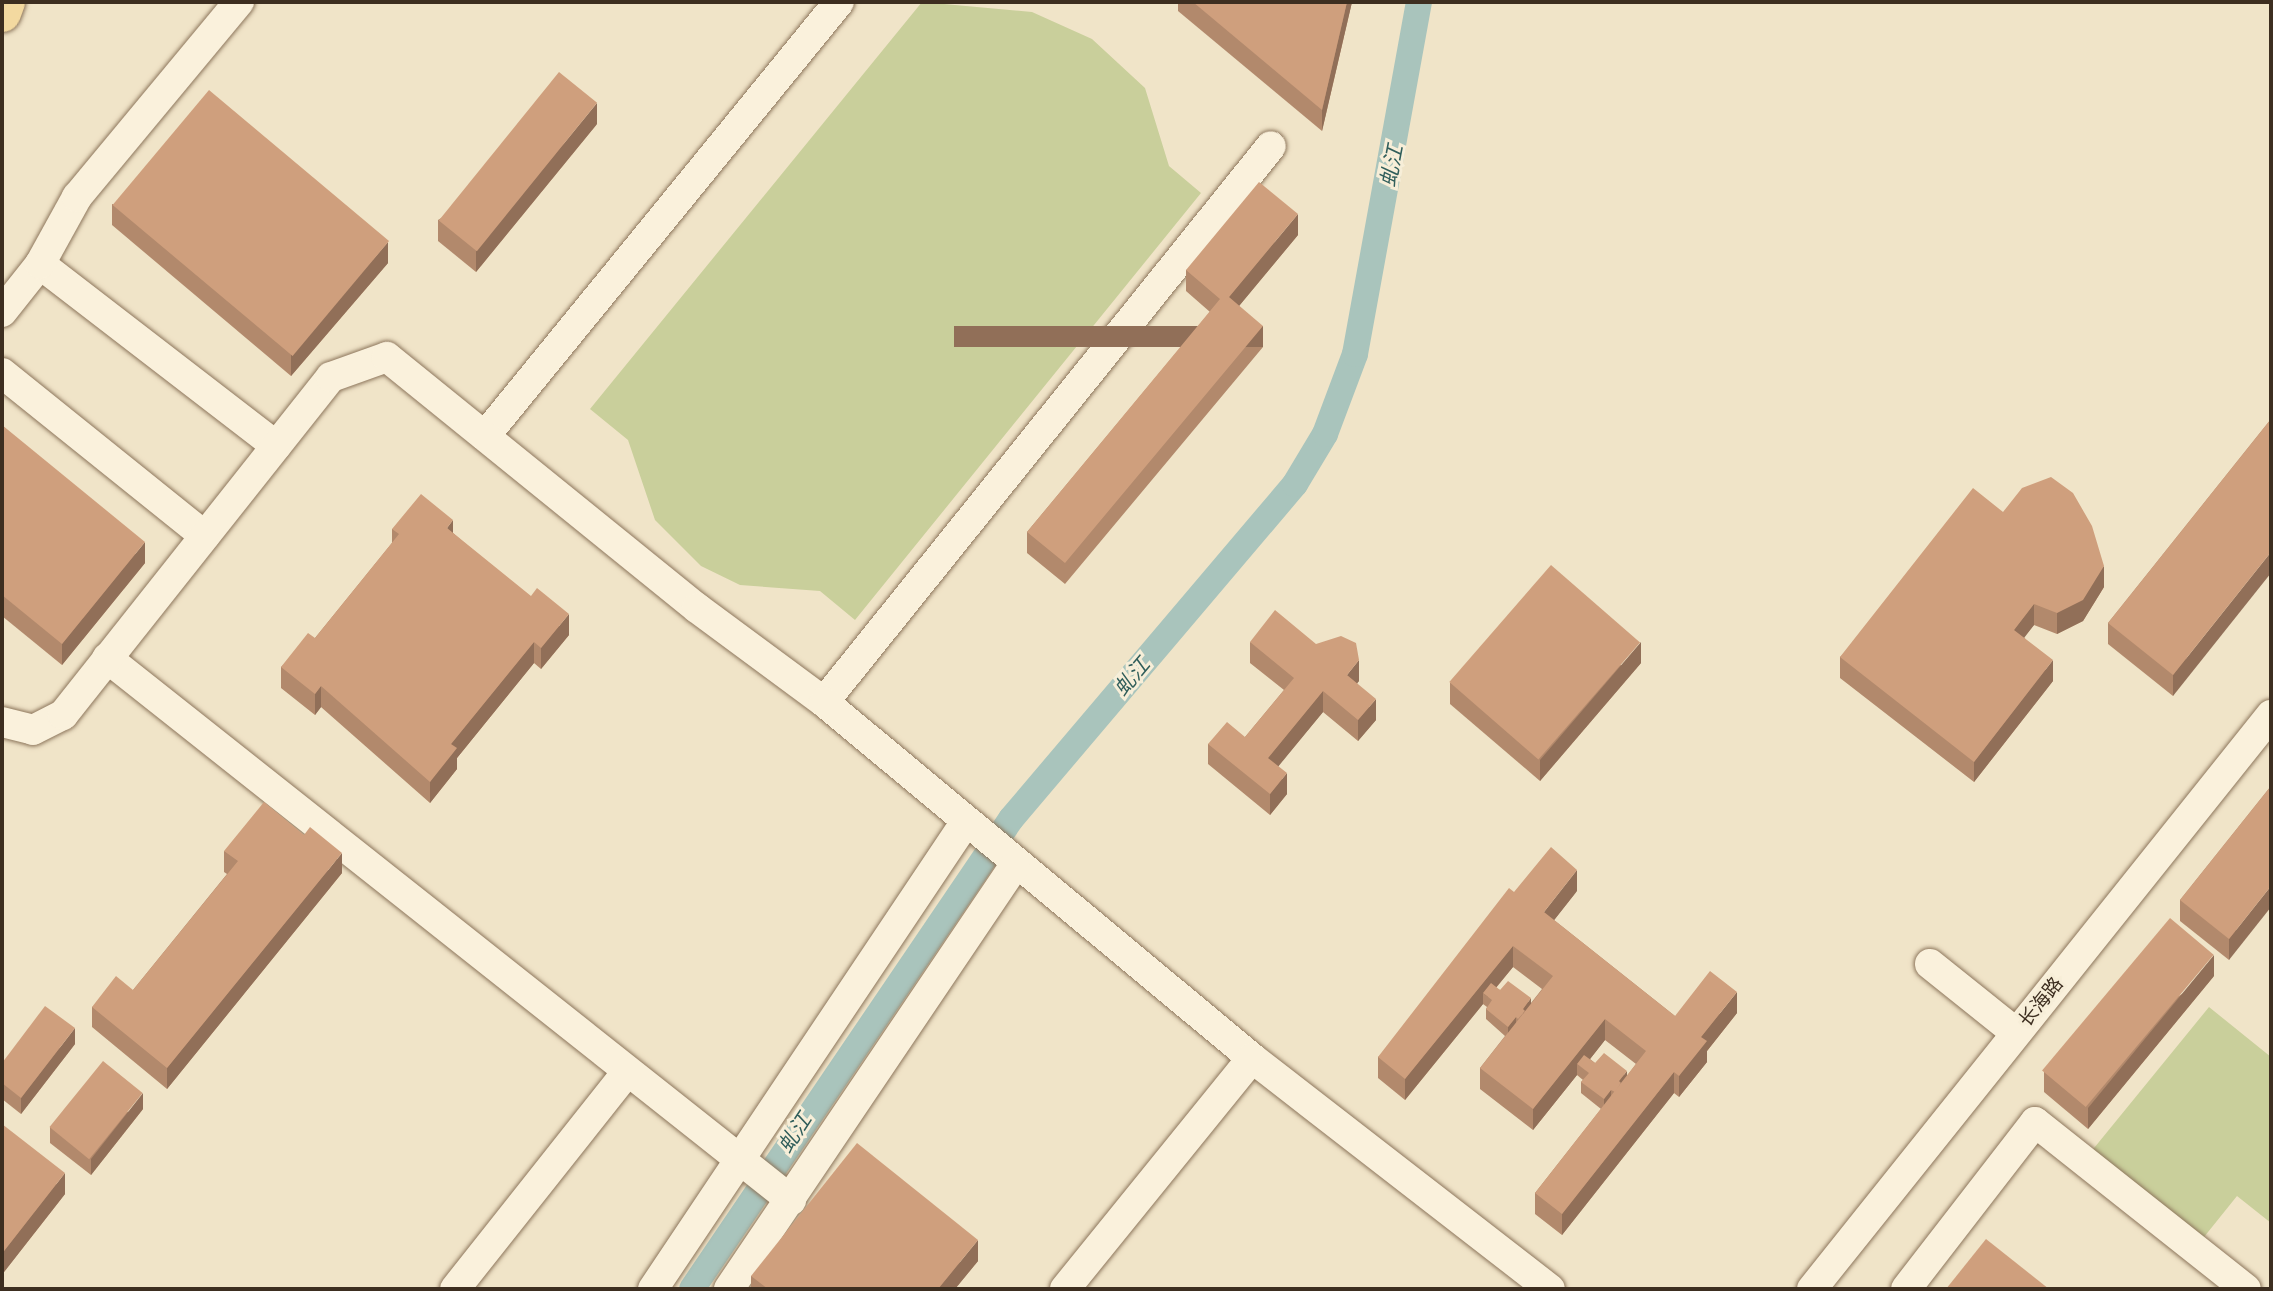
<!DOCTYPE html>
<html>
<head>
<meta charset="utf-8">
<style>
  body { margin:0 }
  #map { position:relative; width:2273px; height:1291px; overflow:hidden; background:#f0e4c8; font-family:"Roboto Serif","Noto Sans SC",serif }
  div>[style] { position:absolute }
  .green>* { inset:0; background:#c9cf9b }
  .canal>* { height:26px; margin:-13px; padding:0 13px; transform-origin:13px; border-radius:13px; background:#a9c4bc }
  .roads { filter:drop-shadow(0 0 2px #8d765c) drop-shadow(0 0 2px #8d765c) }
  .minor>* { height:30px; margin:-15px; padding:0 15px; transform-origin:15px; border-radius:15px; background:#faf1dc }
  .major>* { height:38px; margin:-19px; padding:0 19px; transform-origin:19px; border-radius:19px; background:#f3d9a0 }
  .wall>* { inset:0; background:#b2896c }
  .shaded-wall>* { inset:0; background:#916f58; transform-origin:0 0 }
  .building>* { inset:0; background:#cf9f7d; transform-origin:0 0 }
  span { translate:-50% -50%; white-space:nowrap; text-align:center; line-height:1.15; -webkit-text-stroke:6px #f7eed8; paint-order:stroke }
  .street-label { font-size:19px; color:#3d2e20 }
  .water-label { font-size:21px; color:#2f5d5a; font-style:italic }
  .frame { position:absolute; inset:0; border:4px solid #3d2e20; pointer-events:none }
</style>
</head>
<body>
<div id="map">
  <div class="green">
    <div style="clip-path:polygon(922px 2px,1032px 12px,1092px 39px,1145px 88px,1169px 166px,1201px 193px,855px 620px,820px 591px,740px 585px,701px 566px,655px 520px,628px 440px,590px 409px)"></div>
    <div style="clip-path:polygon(2209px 1007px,2271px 1057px,2271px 1223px,2237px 1196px,2200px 1242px,2090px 1153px)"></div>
  </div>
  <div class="canal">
    <div style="left:692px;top:1289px;width:568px;rotate:-55.83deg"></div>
    <div style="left:1011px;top:819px;width:439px;rotate:-49.7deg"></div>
    <div style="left:1295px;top:484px;width:58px;rotate:-59deg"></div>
    <div style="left:1325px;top:434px;width:85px;rotate:-69.4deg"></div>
    <div style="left:1355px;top:354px;width:358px;rotate:-79.7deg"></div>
  </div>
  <div class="roads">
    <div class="minor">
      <div style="left:40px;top:264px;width:298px;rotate:37.6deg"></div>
      <div style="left:2px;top:312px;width:61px;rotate:-51.6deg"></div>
      <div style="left:40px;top:264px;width:77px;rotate:-61.1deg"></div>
      <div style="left:77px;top:197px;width:254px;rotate:-50.3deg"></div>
      <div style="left:2px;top:373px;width:260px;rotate:38.8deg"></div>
      <div style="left:485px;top:436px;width:560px;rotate:-50.8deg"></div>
      <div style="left:107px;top:658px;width:873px;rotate:38.39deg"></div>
      <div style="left:824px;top:702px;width:713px;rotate:-51.2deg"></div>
      <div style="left:2px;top:722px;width:32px;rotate:14deg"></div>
      <div style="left:33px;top:730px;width:34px;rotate:-27deg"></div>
      <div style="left:63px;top:715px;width:431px;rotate:-51.6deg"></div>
      <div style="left:331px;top:377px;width:59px;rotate:-19.7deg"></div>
      <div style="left:387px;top:357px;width:399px;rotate:39deg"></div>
      <div style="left:697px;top:608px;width:158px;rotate:36.5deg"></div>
      <div style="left:824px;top:702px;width:557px;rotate:39.75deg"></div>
      <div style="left:1252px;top:1058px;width:377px;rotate:37.8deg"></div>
      <div style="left:1930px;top:964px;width:110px;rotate:38.7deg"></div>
      <div style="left:455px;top:1289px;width:275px;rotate:-51.6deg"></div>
      <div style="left:653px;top:1289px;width:561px;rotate:-56.2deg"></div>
      <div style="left:729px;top:1289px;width:511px;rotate:-56deg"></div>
      <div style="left:1065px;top:1289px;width:297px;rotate:-51deg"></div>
      <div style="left:1812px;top:1289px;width:735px;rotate:-51.35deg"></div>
      <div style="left:1906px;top:1289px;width:211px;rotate:-52.3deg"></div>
      <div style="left:2035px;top:1122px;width:269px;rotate:38.4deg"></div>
    </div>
    <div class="major">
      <div style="left:2px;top:13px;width:12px;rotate:-70deg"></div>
    </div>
  </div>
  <div class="wall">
    <div style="clip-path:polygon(1178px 2px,1352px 2px,1322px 131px,1178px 11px)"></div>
    <div style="clip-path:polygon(597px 124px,476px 272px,438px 241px,438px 220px)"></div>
    <div style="clip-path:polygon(112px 204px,388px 263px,291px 376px,112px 225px)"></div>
    <div style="clip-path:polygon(1298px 235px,1239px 306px,1263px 347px,1065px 584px,1027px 553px,1027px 532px,1210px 312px,1186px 291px,1186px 270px)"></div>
    <div style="clip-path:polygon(2271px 419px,2173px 696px,2108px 644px,2108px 623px)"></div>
    <div style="clip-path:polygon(2px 425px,145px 563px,62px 665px,2px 616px)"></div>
    <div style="clip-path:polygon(2003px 512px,2104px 587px,2083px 621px,2057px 634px,2034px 625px,2024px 637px,2053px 681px,1974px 782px,1840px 678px,1840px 657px)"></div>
    <div style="clip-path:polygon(392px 529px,453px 533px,569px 635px,541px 669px,534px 663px,457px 758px,457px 769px,430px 803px,321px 707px,315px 715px,281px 688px,281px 667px,315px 638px,392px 543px)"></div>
    <div style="clip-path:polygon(1250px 642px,1359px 681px,1357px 683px,1376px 720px,1358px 741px,1323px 712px,1278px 766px,1287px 794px,1270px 815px,1208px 764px,1208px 744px,1245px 737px,1284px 690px,1250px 663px)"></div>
    <div style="clip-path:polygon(1641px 663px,1540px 781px,1450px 704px,1450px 683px)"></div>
    <div style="clip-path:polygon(2271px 786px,2229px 960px,2180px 921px,2180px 900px)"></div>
    <div style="clip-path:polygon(224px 851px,342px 873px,167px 1089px,92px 1027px,92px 1007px,133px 990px,227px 874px,224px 872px)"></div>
    <div style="clip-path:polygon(evenodd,1577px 891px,1554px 920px,1675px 1016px,1737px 1013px,1707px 1051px,1707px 1062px,1679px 1097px,1674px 1093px,1562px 1235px,1535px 1214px,1535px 1193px,1601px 1109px,1581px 1093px,1581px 1082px,1583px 1080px,1577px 1075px,1533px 1130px,1480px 1089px,1480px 1068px,1505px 1036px,1486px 1019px,1486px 1009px,1487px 1007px,1483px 1004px,1405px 1100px,1378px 1078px,1378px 1057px,1577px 891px,1513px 967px,1542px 989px,1531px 1003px,1500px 990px,1496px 988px,1513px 967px,1577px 891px,1605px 1040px,1636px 1064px,1627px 1076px,1595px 1063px,1590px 1059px,1605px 1040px)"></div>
    <div style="clip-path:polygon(2214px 976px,2088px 1129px,2044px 1092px,2044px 1072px)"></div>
    <div style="clip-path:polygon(75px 1044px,21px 1114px,2px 1099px,2px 1063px)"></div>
    <div style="clip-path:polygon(143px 1109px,91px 1175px,50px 1143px,50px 1127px)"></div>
    <div style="clip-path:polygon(2px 1124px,65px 1194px,4px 1272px,2px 1270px)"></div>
    <div style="clip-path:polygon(978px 1261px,955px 1289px,751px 1289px,751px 1276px)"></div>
  </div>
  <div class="shaded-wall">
    <div style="clip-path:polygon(1347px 2px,1352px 2px,1322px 131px,1322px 110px)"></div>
    <div style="clip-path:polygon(597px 103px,597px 124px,476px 272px,476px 251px)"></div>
    <div style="clip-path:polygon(1298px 214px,1298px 235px,1229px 318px,1229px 297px)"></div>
    <div style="clip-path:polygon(388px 242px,388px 263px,291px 376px,291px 355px)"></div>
    <div style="left:1263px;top:326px;width:21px;height:309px;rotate:90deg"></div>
    <div style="clip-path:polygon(453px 520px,453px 541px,447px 528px)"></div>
    <div style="clip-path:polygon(145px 542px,145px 563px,62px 665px,62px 644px)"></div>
    <div style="clip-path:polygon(2271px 552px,2271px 573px,2173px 696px,2173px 675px)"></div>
    <div style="clip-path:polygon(2104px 566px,2104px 587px,2083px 621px,2057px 634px,2057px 613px)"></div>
    <div style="clip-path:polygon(2034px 604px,2034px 625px,2014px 651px,2014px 630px)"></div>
    <div style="clip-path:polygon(569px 614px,569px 635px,541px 669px,541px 648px)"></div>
    <div style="clip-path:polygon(534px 642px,534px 663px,457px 758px,457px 769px,430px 803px,430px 782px,451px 744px)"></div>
    <div style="clip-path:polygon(1641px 642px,1641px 663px,1540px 781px,1540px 760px)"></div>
    <div style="clip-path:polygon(1359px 660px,1359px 681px,1347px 696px,1347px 675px)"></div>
    <div style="clip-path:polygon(2053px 660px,2053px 681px,1974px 782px,1974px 762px)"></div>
    <div style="clip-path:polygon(321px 686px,321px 707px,315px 715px,315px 694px)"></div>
    <div style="clip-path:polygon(1323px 691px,1323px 712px,1268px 779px,1268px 758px)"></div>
    <div style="clip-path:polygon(1376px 699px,1376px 720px,1358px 741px,1358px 720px)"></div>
    <div style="clip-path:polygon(1287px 773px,1287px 794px,1270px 815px,1270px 794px)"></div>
    <div style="clip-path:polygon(342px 853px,342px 873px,167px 1089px,167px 1068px)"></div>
    <div style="clip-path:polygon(1577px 870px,1577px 891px,1544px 933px,1544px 912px)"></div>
    <div style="clip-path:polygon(2271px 886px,2271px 907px,2229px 960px,2229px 939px)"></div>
    <div style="clip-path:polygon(1513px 946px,1513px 967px,1488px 997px,1483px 993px,1483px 1004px,1405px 1100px,1405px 1079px)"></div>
    <div style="clip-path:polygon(2214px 955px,2214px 976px,2088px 1129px,2088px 1108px)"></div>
    <div style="clip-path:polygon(1737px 992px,1737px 1013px,1707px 1051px,1707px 1062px,1679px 1097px,1679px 1076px,1701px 1037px)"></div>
    <div style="clip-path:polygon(1531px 998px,1531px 1009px,1523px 1019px,1523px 1009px)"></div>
    <div style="clip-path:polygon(1516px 1017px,1516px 1028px,1508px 1038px,1508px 1027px)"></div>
    <div style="clip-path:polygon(1605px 1019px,1605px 1040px,1583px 1068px,1577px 1064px,1577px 1075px,1533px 1130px,1533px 1109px)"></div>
    <div style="clip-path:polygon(75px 1028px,75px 1044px,21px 1114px,21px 1098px)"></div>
    <div style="clip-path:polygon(1627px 1071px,1627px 1082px,1619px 1092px,1619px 1081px)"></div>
    <div style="clip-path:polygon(1674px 1072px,1674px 1093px,1562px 1235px,1562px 1214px)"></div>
    <div style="clip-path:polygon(1611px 1090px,1611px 1100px,1604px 1110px,1604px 1099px)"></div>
    <div style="clip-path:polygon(143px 1093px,143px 1109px,91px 1175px,91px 1159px)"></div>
    <div style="clip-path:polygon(65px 1173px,65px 1194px,4px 1272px,4px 1251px)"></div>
    <div style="clip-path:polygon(978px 1240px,978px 1261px,955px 1289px,938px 1289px)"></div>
  </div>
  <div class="building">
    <div style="clip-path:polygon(1193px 2px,1347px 2px,1322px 110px)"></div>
    <div style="left:559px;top:72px;width:49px;height:191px;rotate:39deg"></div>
    <div style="left:209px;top:90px;width:235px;height:150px;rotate:40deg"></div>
    <div style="clip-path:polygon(1259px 182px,1298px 214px,1229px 297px,1263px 326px,1065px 563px,1027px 532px,1220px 299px,1186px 270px)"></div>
    <div style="clip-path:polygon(2271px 419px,2271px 552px,2173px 675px,2108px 623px)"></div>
    <div style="clip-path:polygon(2px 425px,145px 542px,62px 644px,2px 595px)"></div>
    <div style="clip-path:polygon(2051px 477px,2073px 493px,2092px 526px,2104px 566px,2083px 600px,2057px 613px,2034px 604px,2014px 630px,2053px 660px,1974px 762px,1840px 657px,1973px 488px,2003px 512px,2022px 488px)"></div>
    <div style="clip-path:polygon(421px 494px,453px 520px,447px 528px,531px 596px,537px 588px,569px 614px,541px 648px,534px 642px,451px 744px,457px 748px,430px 782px,321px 686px,315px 694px,281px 667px,308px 633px,315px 638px,399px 534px,392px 529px)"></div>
    <div style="left:1551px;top:565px;width:118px;height:155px;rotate:41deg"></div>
    <div style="clip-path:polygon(1275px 610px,1316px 644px,1341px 636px,1356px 643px,1359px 660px,1347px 675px,1376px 699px,1358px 720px,1323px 691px,1268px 758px,1287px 773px,1270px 794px,1208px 744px,1227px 722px,1245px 737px,1294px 678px,1250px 642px)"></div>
    <div style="clip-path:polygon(2271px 786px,2271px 886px,2229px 939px,2180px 900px)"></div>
    <div style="clip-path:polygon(264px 802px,304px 835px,310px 827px,342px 853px,167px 1068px,92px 1007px,116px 976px,133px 990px,238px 861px,224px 851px)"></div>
    <div style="clip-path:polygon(1551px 847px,1577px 870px,1544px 912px,1675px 1016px,1710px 971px,1737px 992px,1701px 1037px,1707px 1041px,1679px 1076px,1674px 1072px,1562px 1214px,1535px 1193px,1646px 1051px,1605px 1019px,1533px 1109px,1480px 1068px,1553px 976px,1513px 946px,1405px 1079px,1378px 1057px,1509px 888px,1514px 892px)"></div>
    <div style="left:2170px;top:918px;width:57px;height:199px;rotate:40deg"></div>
    <div style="clip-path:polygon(1508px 981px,1531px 998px,1523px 1009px,1525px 1011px,1518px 1019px,1516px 1017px,1508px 1027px,1486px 1009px,1492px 1000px,1483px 993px,1491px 983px,1500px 990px)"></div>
    <div style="clip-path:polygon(45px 1006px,75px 1028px,21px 1098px,2px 1083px,2px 1063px)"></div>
    <div style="clip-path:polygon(1604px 1053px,1627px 1071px,1619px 1081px,1621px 1083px,1615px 1092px,1611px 1090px,1604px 1099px,1581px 1082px,1589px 1073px,1577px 1064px,1584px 1055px,1595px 1063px)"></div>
    <div style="left:103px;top:1061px;width:51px;height:85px;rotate:39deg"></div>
    <div style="clip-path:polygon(2px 1124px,65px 1173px,4px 1251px,2px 1249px)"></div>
    <div style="clip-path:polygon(857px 1143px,978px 1240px,938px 1289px,768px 1289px,751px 1276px)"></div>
    <div style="clip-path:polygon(1986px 1239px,2049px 1289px,1946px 1289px)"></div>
  </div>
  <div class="street-label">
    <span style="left:2041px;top:1002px;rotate:-51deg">长海路</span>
  </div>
  <div class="water-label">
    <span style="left:1392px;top:166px;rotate:-79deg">虬江</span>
    <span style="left:1132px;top:677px;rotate:-50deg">虬江</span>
    <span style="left:795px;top:1133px;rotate:-57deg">虬江</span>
  </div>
  <div class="frame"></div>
</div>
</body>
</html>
